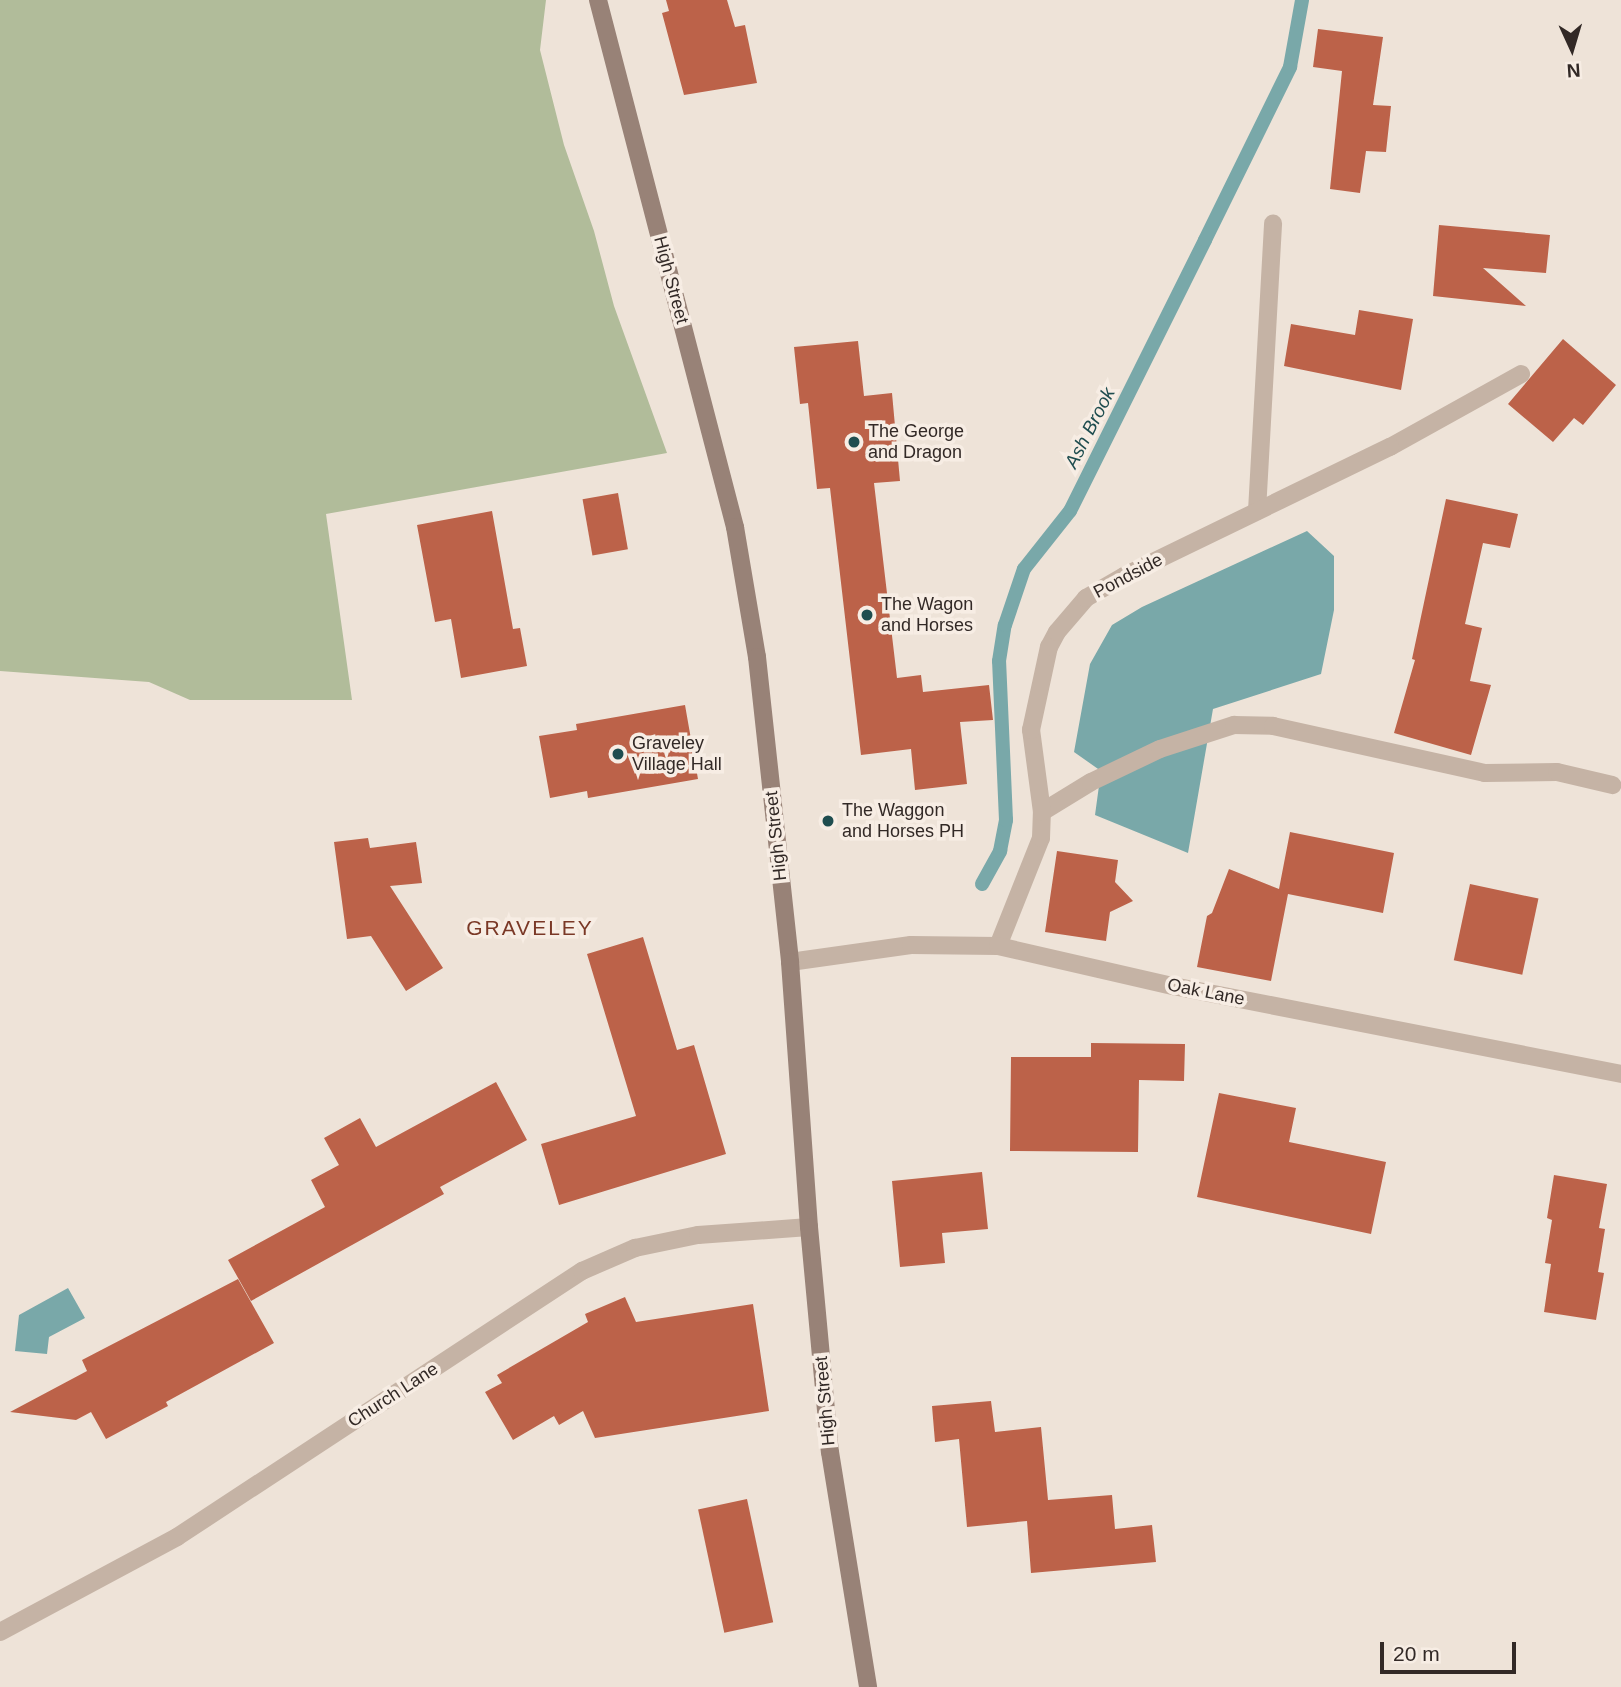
<!DOCTYPE html>
<html>
<head>
<meta charset="utf-8">
<style>
  body { margin:0 }
  #map { position:relative; width:1621px; height:1687px; overflow:hidden; background:#eee3d8; font-family:Arial,sans-serif }
  div>[style] { position:absolute }
  .green>* { inset:0; background:#b1bc9a }
  .water>* { inset:0; background:#79a8a9 }
  .stream>* { height:14px; margin:-7px; padding:0 7px; transform-origin:7px; border-radius:7px; background:#79a8a9 }
  .building>* { inset:0; background:#bc6249; transform-origin:0 0 }
  .lane>* { height:18px; margin:-9px; padding:0 9px; transform-origin:9px; border-radius:9px; background:#c5b3a5 }
  .street>* { height:18px; margin:-9px; padding:0 9px; transform-origin:9px; border-radius:9px; background:#c5b3a5 }
  .secondary>* { height:18px; margin:-9px; padding:0 9px; transform-origin:9px; border-radius:9px; background:#988277 }
  .dots>* { width:19px; height:19px; translate:-50% -50%; box-sizing:border-box; border:4px solid #f7ede4; border-radius:50% }
  span { translate:-50% -50%; white-space:nowrap; text-align:center; line-height:1.15; -webkit-text-stroke:7px #f7ede4; paint-order:stroke }
  .street-label { font-size:18px; color:#322926 }
  .poi-label { font-size:18px; color:#322926 }
  .left { translate:0 -50%; text-align:left }
  .water-label { font-size:19px; color:#1f4d4f; font-style:italic }
  .quarter-label { font-size:21px; color:#7a3826; letter-spacing:2px }
  .north { position:absolute; left:1537px; top:14px; width:70px; height:70px; -webkit-text-stroke:5px #f7ede4; paint-order:stroke; rotate:176deg; font-size:19px; font-weight:700; line-height:28px; text-align:center; color:#322926 }
  .north::after { content:''; display:block; margin:auto; width:24px; height:32px; background:#322926; clip-path:polygon(50% 0,100% 100%,50% 72%,0 100%) }
  .scale { position:absolute; left:1380px; top:1642px; width:136px; height:32px; box-sizing:border-box; border:4px solid #322926; border-top:0; padding-left:9px; font-size:21px; line-height:24px; white-space:nowrap; color:#322926; -webkit-text-stroke:5px #f7ede4; paint-order:stroke }
</style>
</head>
<body>
<div id="map">
  <div class="green">
    <div style="clip-path:polygon(0 0,546px 0,540px 50px,564px 145px,594px 231px,614px 306px,667px 453px,326px 514px,352px 700px,190px 700px,149px 682px,0 671px)"></div>
  </div>
  <div class="water">
    <div style="clip-path:polygon(1307px 531px,1334px 556px,1334px 610px,1321px 674px,1213px 709px,1188px 853px,1095px 815px,1101px 771px,1074px 752px,1090px 664px,1112px 625px,1142px 607px)"></div>
    <div style="clip-path:polygon(68px 1288px,85px 1318px,49px 1337px,47px 1354px,15px 1351px,19px 1315px)"></div>
  </div>
  <div class="stream">
    <div style="left:982px;top:884px;width:38px;rotate:-61deg"></div>
    <div style="left:1000px;top:851px;width:32px;rotate:-79deg"></div>
    <div style="left:1006px;top:820px;width:159px;rotate:-92.5deg"></div>
    <div style="left:999px;top:661px;width:36px;rotate:-81deg"></div>
    <div style="left:1005px;top:625px;width:59px;rotate:-71.3deg"></div>
    <div style="left:1024px;top:569px;width:74px;rotate:-51.6deg"></div>
    <div style="left:1070px;top:511px;width:303px;rotate:-63.5deg"></div>
    <div style="left:1205px;top:240px;width:193px;rotate:-63.8deg"></div>
    <div style="left:1290px;top:67px;width:68px;rotate:-79.8deg"></div>
  </div>
  <div class="building">
    <div style="clip-path:polygon(666px 0,727px 0,735px 27px,745px 25px,757px 83px,684px 95px,662px 13px,669px 11px)"></div>
    <div style="clip-path:polygon(1318px 29px,1383px 37px,1373px 105px,1391px 106px,1386px 152px,1366px 151px,1360px 193px,1330px 189px,1342px 71px,1313px 67px)"></div>
    <div style="clip-path:polygon(1439px 225px,1550px 235px,1546px 273px,1483px 268px,1526px 306px,1433px 296px)"></div>
    <div style="clip-path:polygon(1359px 310px,1413px 319px,1401px 390px,1284px 366px,1291px 324px,1355px 335px)"></div>
    <div style="clip-path:polygon(1563px 339px,1616px 385px,1583px 425px,1574px 418px,1553px 442px,1508px 404px)"></div>
    <div style="clip-path:polygon(858px 341px,864px 396px,892px 393px,900px 481px,874px 483px,897px 678px,921px 675px,923px 692px,989px 685px,993px 720px,960px 722px,967px 784px,915px 790px,911px 749px,861px 755px,830px 488px,817px 489px,808px 403px,800px 404px,794px 347px)"></div>
    <div style="left:618px;top:493px;width:57px;height:36px;rotate:80deg"></div>
    <div style="clip-path:polygon(1446px 499px,1518px 514px,1510px 548px,1483px 543px,1465px 624px,1482px 628px,1470px 681px,1491px 685px,1471px 755px,1394px 733px,1415px 660px,1412px 659px)"></div>
    <div style="clip-path:polygon(492px 511px,513px 629px,520px 628px,527px 666px,461px 678px,451px 619px,435px 622px,417px 525px)"></div>
    <div style="clip-path:polygon(685px 705px,698px 779px,588px 798px,587px 791px,550px 798px,539px 736px,577px 730px,576px 724px)"></div>
    <div style="clip-path:polygon(1290px 832px,1394px 853px,1383px 913px,1288px 894px,1271px 981px,1197px 967px,1207px 916px,1212px 913px,1229px 869px,1279px 889px)"></div>
    <div style="clip-path:polygon(368px 838px,370px 848px,416px 842px,422px 883px,390px 886px,443px 968px,406px 991px,371px 936px,347px 939px,334px 842px)"></div>
    <div style="clip-path:polygon(1057px 851px,1118px 860px,1115px 882px,1133px 901px,1110px 912px,1106px 941px,1045px 932px)"></div>
    <div style="left:1470px;top:884px;width:70px;height:78px;rotate:12deg"></div>
    <div style="clip-path:polygon(643px 937px,677px 1050px,694px 1045px,726px 1154px,559px 1205px,541px 1144px,636px 1116px,587px 954px)"></div>
    <div style="clip-path:polygon(1091px 1043px,1185px 1044px,1184px 1081px,1139px 1080px,1138px 1152px,1010px 1151px,1011px 1057px,1091px 1057px)"></div>
    <div style="clip-path:polygon(496px 1082px,527px 1140px,440px 1187px,444px 1194px,251px 1301px,228px 1260px,325px 1207px,311px 1180px,339px 1165px,324px 1138px,360px 1118px,376px 1147px)"></div>
    <div style="clip-path:polygon(1219px 1093px,1296px 1108px,1289px 1142px,1386px 1162px,1371px 1234px,1197px 1197px)"></div>
    <div style="clip-path:polygon(982px 1172px,988px 1229px,942px 1233px,945px 1263px,900px 1267px,892px 1181px)"></div>
    <div style="clip-path:polygon(1554px 1175px,1607px 1184px,1599px 1228px,1605px 1229px,1598px 1272px,1604px 1273px,1596px 1320px,1544px 1312px,1551px 1264px,1545px 1263px,1552px 1220px,1547px 1218px)"></div>
    <div style="clip-path:polygon(238px 1279px,274px 1343px,166px 1402px,168px 1406px,106px 1439px,91px 1412px,76px 1420px,10px 1412px,87px 1371px,82px 1360px)"></div>
    <div style="clip-path:polygon(625px 1297px,636px 1322px,753px 1304px,769px 1411px,595px 1438px,583px 1411px,559px 1425px,554px 1416px,513px 1440px,485px 1392px,502px 1383px,497px 1375px,588px 1322px,585px 1314px)"></div>
    <div style="clip-path:polygon(991px 1401px,995px 1432px,1041px 1427px,1048px 1500px,1112px 1495px,1115px 1529px,1152px 1525px,1156px 1562px,1031px 1573px,1027px 1521px,967px 1527px,959px 1439px,935px 1442px,932px 1406px)"></div>
    <div style="left:747px;top:1499px;width:126px;height:50px;rotate:78deg"></div>
  </div>
  <div class="lane">
    <div style="left:1390px;top:447px;width:150px;rotate:-29.1deg"></div>
    <div style="left:1257px;top:511px;width:288px;rotate:-86.8deg"></div>
    <div style="left:1042px;top:812px;width:57px;rotate:-31.5deg"></div>
    <div style="left:1091px;top:782px;width:76px;rotate:-25.6deg"></div>
    <div style="left:1160px;top:749px;width:78px;rotate:-18deg"></div>
    <div style="left:1234px;top:725px;width:39px;rotate:1deg"></div>
    <div style="left:1273px;top:726px;width:217px;rotate:12.5deg"></div>
    <div style="left:1485px;top:773px;width:72px;rotate:-0.8deg"></div>
    <div style="left:1557px;top:772px;width:57px;rotate:13.3deg"></div>
  </div>
  <div class="street">
    <div style="left:998px;top:946px;width:116px;rotate:-68.3deg"></div>
    <div style="left:1041px;top:838px;width:26px;rotate:-88deg"></div>
    <div style="left:1042px;top:812px;width:83px;rotate:-97.6deg"></div>
    <div style="left:1031px;top:730px;width:85px;rotate:-77.8deg"></div>
    <div style="left:1049px;top:647px;width:17px;rotate:-62deg"></div>
    <div style="left:1057px;top:632px;width:45px;rotate:-49.5deg"></div>
    <div style="left:1086px;top:598px;width:44px;rotate:-30.1deg"></div>
    <div style="left:1124px;top:576px;width:296px;rotate:-25.9deg"></div>
    <div style="left:790px;top:962px;width:122px;rotate:-8deg"></div>
    <div style="left:911px;top:945px;width:87px;rotate:0.7deg"></div>
    <div style="left:998px;top:946px;width:180px;rotate:12.9deg"></div>
    <div style="left:1173px;top:986px;width:457px;rotate:11.1deg"></div>
    <div style="left:0;top:1632px;width:201px;rotate:-28.2deg"></div>
    <div style="left:177px;top:1537px;width:485px;rotate:-33.3deg"></div>
    <div style="left:582px;top:1271px;width:58px;rotate:-23.5deg"></div>
    <div style="left:635px;top:1248px;width:64px;rotate:-11.7deg"></div>
    <div style="left:698px;top:1235px;width:111px;rotate:-4.1deg"></div>
  </div>
  <div class="secondary">
    <div style="left:598px;top:0;width:545px;rotate:75.43deg"></div>
    <div style="left:735px;top:527px;width:132px;rotate:80.4deg"></div>
    <div style="left:757px;top:657px;width:307px;rotate:83.8deg"></div>
    <div style="left:790px;top:962px;width:266px;rotate:85.9deg"></div>
    <div style="left:809px;top:1227px;width:226px;rotate:84.7deg"></div>
    <div style="left:830px;top:1452px;width:238px;rotate:80.8deg"></div>
  </div>
  <div class="dots">
    <div style="left:854px;top:442px;background:#1f4d4f"></div>
    <div style="left:867px;top:615px;background:#1f4d4f"></div>
    <div style="left:618px;top:754px;background:#1f4d4f"></div>
    <div style="left:828px;top:821px;background:#1f4d4f"></div>
  </div>
  <div class="street-label">
    <span style="left:671px;top:280px;rotate:75deg">High Street</span>
    <span style="left:1128px;top:576px;rotate:-28deg">Pondside</span>
    <span style="left:776px;top:836px;rotate:-96deg">High Street</span>
    <span style="left:1206px;top:992px;rotate:11deg">Oak Lane</span>
    <span style="left:393px;top:1395px;rotate:-33deg">Church Lane</span>
    <span style="left:825px;top:1401px;rotate:-95deg">High Street</span>
  </div>
  <div class="poi-label">
    <span class="left" style="left:868px;top:442px">The George<br>and Dragon</span>
    <span class="left" style="left:881px;top:615px">The Wagon<br>and Horses</span>
    <span class="left" style="left:632px;top:754px">Graveley<br>Village Hall</span>
    <span class="left" style="left:842px;top:821px">The Waggon<br>and Horses PH</span>
  </div>
  <div class="water-label">
    <span style="left:1090px;top:428px;rotate:-63deg">Ash Brook</span>
  </div>
  <div class="quarter-label">
    <span style="left:530px;top:928px">GRAVELEY</span>
  </div>
  <div class="north">N</div>
  <div class="scale">20 m</div>
</div>
</body>
</html>
